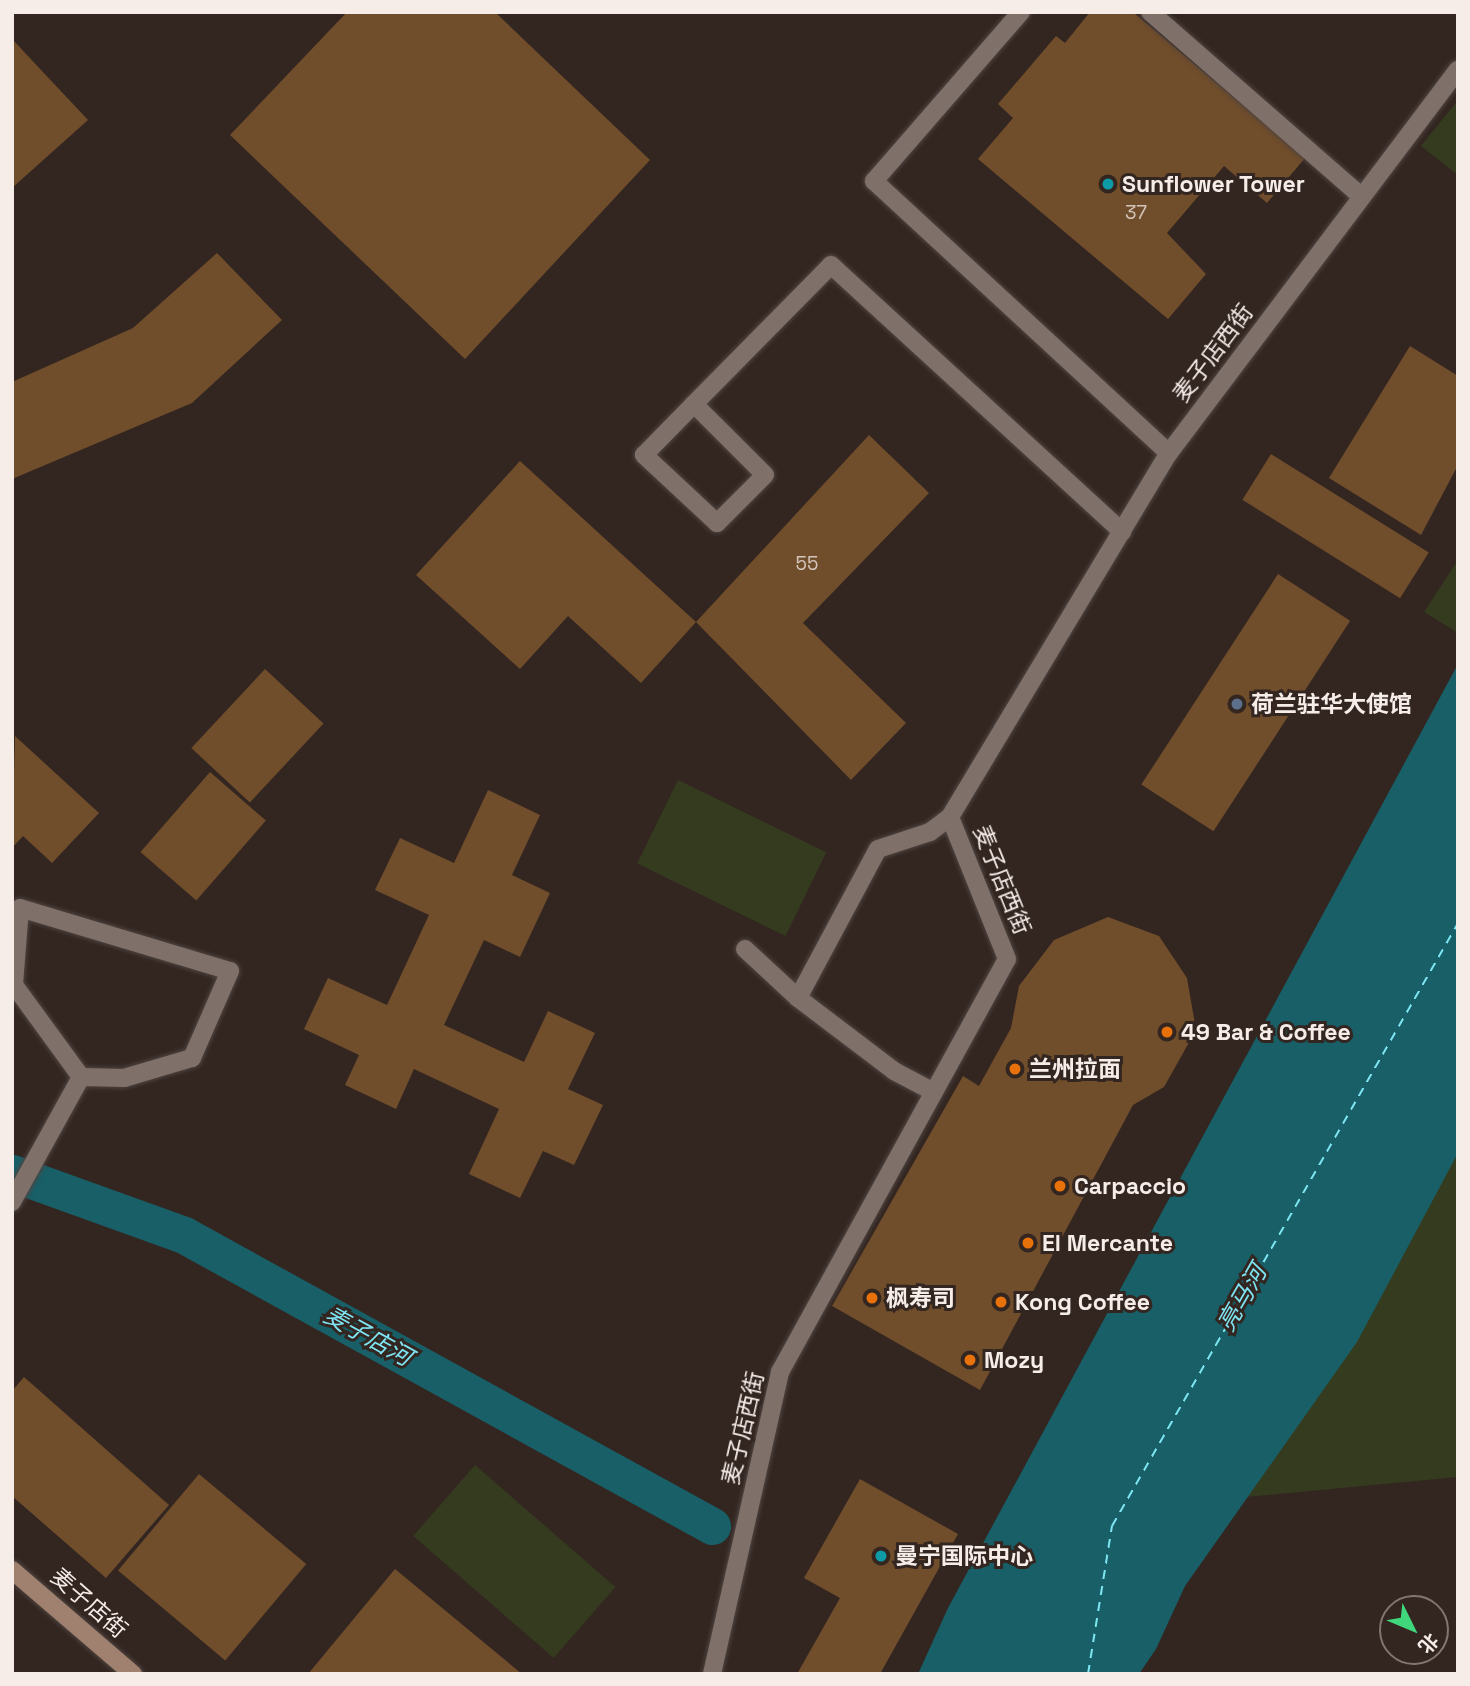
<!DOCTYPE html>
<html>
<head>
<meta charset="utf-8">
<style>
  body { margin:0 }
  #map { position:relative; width:1470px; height:1686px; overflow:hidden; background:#332621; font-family:"Space Grotesk","Noto Sans SC",sans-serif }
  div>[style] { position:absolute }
  .green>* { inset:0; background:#353b1f; transform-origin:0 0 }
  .water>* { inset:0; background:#185f67 }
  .canal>* { height:37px; margin:-18.5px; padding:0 18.5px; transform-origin:18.5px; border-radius:18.5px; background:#185f67 }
  .ferry>* { height:2px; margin-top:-1px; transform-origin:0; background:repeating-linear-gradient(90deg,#7ee5f3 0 9px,transparent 0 16px) }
  .building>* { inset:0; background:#704d2b; transform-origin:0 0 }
  .roads { filter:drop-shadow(0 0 2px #4f4440) drop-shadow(0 0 2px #4f4440) }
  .lane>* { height:18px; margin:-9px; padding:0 9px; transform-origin:9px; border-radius:9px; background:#80706a }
  .street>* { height:18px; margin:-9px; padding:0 9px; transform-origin:9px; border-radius:9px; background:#80706a }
  .secondary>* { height:18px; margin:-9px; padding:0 9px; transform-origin:9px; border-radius:9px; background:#a0816f }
  .dots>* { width:19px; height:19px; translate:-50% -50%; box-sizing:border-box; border:4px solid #332621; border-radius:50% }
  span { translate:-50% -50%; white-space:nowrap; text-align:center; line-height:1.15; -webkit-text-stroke:6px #332621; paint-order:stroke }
  .number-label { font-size:19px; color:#d4c5ba }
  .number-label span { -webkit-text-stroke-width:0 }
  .poi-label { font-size:23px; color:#f6ede9; font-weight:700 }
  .left { translate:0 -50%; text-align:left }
  .street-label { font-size:23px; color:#f6ede9 }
  .water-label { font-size:24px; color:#7ee5f3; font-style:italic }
  .frame { position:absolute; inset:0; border:14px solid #f6ede9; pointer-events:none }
  .north { position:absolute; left:1379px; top:1595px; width:70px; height:70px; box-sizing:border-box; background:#332621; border:2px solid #817671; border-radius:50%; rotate:133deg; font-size:19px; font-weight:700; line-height:28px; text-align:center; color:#f6ede9 }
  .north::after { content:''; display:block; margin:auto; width:24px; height:32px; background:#40d77c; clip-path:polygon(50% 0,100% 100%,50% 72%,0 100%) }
</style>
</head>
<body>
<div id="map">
  <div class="green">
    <div style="clip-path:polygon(1458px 100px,1458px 175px,1421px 146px)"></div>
    <div style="clip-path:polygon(1458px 560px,1458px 633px,1424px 612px)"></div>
    <div style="left:678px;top:780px;width:165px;height:93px;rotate:26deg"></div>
    <div style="clip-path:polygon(1458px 1140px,1458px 1477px,1234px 1498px)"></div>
    <div style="left:475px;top:1465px;width:186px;height:94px;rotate:41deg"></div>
  </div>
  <div class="water">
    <div style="clip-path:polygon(1458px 664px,1458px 1153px,1357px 1342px,1185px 1586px,1156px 1649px,1139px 1674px,918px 1674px,948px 1608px)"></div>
  </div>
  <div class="canal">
    <div style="left:12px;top:1173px;width:183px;rotate:19.8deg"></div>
    <div style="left:184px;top:1235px;width:603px;rotate:28.86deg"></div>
  </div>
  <div class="ferry">
    <div style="left:1088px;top:1674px;width:150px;rotate:-80.8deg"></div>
    <div style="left:1112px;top:1526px;width:695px;rotate:-60.15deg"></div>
  </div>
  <div class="building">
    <div style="clip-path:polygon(347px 12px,495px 12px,650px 160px,465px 359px,230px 135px)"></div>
    <div style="clip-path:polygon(1090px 12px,1133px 12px,1305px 158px,1267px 203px,1224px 166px,1167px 233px,1206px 274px,1168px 319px,978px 159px,1013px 118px,998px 104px,1056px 36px,1065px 43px)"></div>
    <div style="clip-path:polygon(12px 39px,88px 120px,12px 188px)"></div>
    <div style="clip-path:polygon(217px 253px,282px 320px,192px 403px,12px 479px,12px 382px,133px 328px)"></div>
    <div style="clip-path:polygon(1410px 346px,1458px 376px,1458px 465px,1421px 535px,1329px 478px)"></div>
    <div style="clip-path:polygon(869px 435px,929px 493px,803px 623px,906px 723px,851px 780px,696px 622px)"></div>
    <div style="left:1271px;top:454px;width:186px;height:54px;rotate:32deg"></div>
    <div style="clip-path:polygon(520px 461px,696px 622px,641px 683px,568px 616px,520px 669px,416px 575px)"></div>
    <div style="left:1278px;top:574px;width:86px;height:251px;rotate:33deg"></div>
    <div style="left:265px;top:669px;width:80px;height:108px;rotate:43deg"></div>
    <div style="clip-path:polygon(15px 736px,99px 813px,52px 863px,23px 836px,12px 848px)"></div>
    <div style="left:210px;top:772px;width:74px;height:106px;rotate:41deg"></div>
    <div style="clip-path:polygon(488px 790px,540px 815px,512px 875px,550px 893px,520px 957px,484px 940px,444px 1025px,524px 1062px,548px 1011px,595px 1033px,568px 1089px,603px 1105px,574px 1165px,543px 1151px,520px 1198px,469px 1174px,499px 1109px,414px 1069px,396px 1109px,345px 1085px,359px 1055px,304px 1029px,328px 978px,387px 1005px,429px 915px,375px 890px,400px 838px,454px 863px)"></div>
    <div style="clip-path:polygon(1108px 917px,1159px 936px,1187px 978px,1196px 1030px,1164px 1087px,1133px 1105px,980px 1390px,832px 1306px,963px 1076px,979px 1086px,1011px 1028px,1019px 986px,1054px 940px)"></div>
    <div style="clip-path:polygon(24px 1377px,169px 1505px,106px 1578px,12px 1496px,12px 1391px)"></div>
    <div style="left:199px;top:1474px;width:140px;height:126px;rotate:40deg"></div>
    <div style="clip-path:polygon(860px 1479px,958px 1534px,880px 1674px,797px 1674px,840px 1598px,804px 1578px)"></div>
    <div style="clip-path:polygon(395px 1569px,522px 1674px,308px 1674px)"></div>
  </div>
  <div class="roads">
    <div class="lane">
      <div style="left:1021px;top:12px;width:224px;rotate:131deg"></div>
      <div style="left:874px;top:181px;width:401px;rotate:42.7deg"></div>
      <div style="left:1150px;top:12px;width:280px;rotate:41.1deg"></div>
      <div style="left:694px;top:404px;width:100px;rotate:45deg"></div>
      <div style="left:765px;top:475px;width:68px;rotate:135deg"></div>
      <div style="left:717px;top:523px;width:100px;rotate:-137deg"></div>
      <div style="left:644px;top:455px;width:71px;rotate:-45.6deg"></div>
      <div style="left:694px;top:404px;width:195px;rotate:-45.4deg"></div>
      <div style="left:831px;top:265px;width:395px;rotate:42.5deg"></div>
      <div style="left:745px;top:949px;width:72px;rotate:42.8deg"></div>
      <div style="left:798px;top:998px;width:121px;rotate:37.2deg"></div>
      <div style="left:894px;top:1071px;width:45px;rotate:27.7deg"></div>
      <div style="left:798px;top:998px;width:169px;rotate:-61.8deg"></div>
      <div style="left:878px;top:849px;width:55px;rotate:-18.1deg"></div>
      <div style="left:930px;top:832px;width:25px;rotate:-37deg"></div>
    </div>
    <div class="street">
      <div style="left:12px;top:1202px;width:143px;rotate:-61.1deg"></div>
      <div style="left:81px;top:1077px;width:43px;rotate:1.3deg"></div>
      <div style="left:124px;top:1078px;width:71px;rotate:-16.4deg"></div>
      <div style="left:192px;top:1058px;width:95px;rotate:-66.4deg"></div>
      <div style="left:230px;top:971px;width:219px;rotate:-163.3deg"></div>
      <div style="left:20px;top:908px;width:77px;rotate:94.5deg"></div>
      <div style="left:14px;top:985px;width:114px;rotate:53.9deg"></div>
      <div style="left:712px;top:1674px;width:310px;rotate:-77.3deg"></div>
      <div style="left:780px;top:1372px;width:471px;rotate:-61.2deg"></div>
      <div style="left:1007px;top:959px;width:153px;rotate:-111.9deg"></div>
      <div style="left:950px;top:817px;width:425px;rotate:-59deg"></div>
      <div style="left:1169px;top:453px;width:480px;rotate:-53deg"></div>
    </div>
    <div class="secondary">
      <div style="left:12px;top:1570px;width:160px;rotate:40.7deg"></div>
    </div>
  </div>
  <div class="dots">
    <div style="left:1108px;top:184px;background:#0f9aa8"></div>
    <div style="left:1237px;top:704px;background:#5c6f8a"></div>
    <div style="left:1167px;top:1032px;background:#e8710a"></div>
    <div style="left:1015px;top:1069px;background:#e8710a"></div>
    <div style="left:1060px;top:1186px;background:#e8710a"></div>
    <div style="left:1028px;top:1243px;background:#e8710a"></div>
    <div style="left:872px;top:1298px;background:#e8710a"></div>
    <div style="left:1001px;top:1302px;background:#e8710a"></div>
    <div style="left:970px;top:1360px;background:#e8710a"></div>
    <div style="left:881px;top:1556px;background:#0f9aa8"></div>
  </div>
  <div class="number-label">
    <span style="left:1136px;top:213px">37</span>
    <span style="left:807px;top:564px">55</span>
  </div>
  <div class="poi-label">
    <span class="left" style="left:1122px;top:184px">Sunflower Tower</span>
    <span class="left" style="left:1251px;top:704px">荷兰驻华大使馆</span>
    <span class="left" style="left:1181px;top:1032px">49 Bar &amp; Coffee</span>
    <span class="left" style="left:1029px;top:1069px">兰州拉面</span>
    <span class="left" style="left:1074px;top:1186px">Carpaccio</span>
    <span class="left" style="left:1042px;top:1243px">El Mercante</span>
    <span class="left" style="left:886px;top:1298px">枫寿司</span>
    <span class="left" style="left:1015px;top:1302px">Kong Coffee</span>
    <span class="left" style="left:984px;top:1360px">Mozy</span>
    <span class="left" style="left:895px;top:1556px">曼宁国际中心</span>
  </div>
  <div class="street-label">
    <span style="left:1213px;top:353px;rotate:-53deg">麦子店西街</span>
    <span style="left:1002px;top:880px;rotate:68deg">麦子店西街</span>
    <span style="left:743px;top:1428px;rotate:-77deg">麦子店西街</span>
    <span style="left:89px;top:1603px;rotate:41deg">麦子店街</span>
  </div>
  <div class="water-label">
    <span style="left:1242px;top:1298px;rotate:-60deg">亮马河</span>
    <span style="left:368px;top:1336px;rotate:29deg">麦子店河</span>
  </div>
  <div class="frame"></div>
  <div class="north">北</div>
</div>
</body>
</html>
